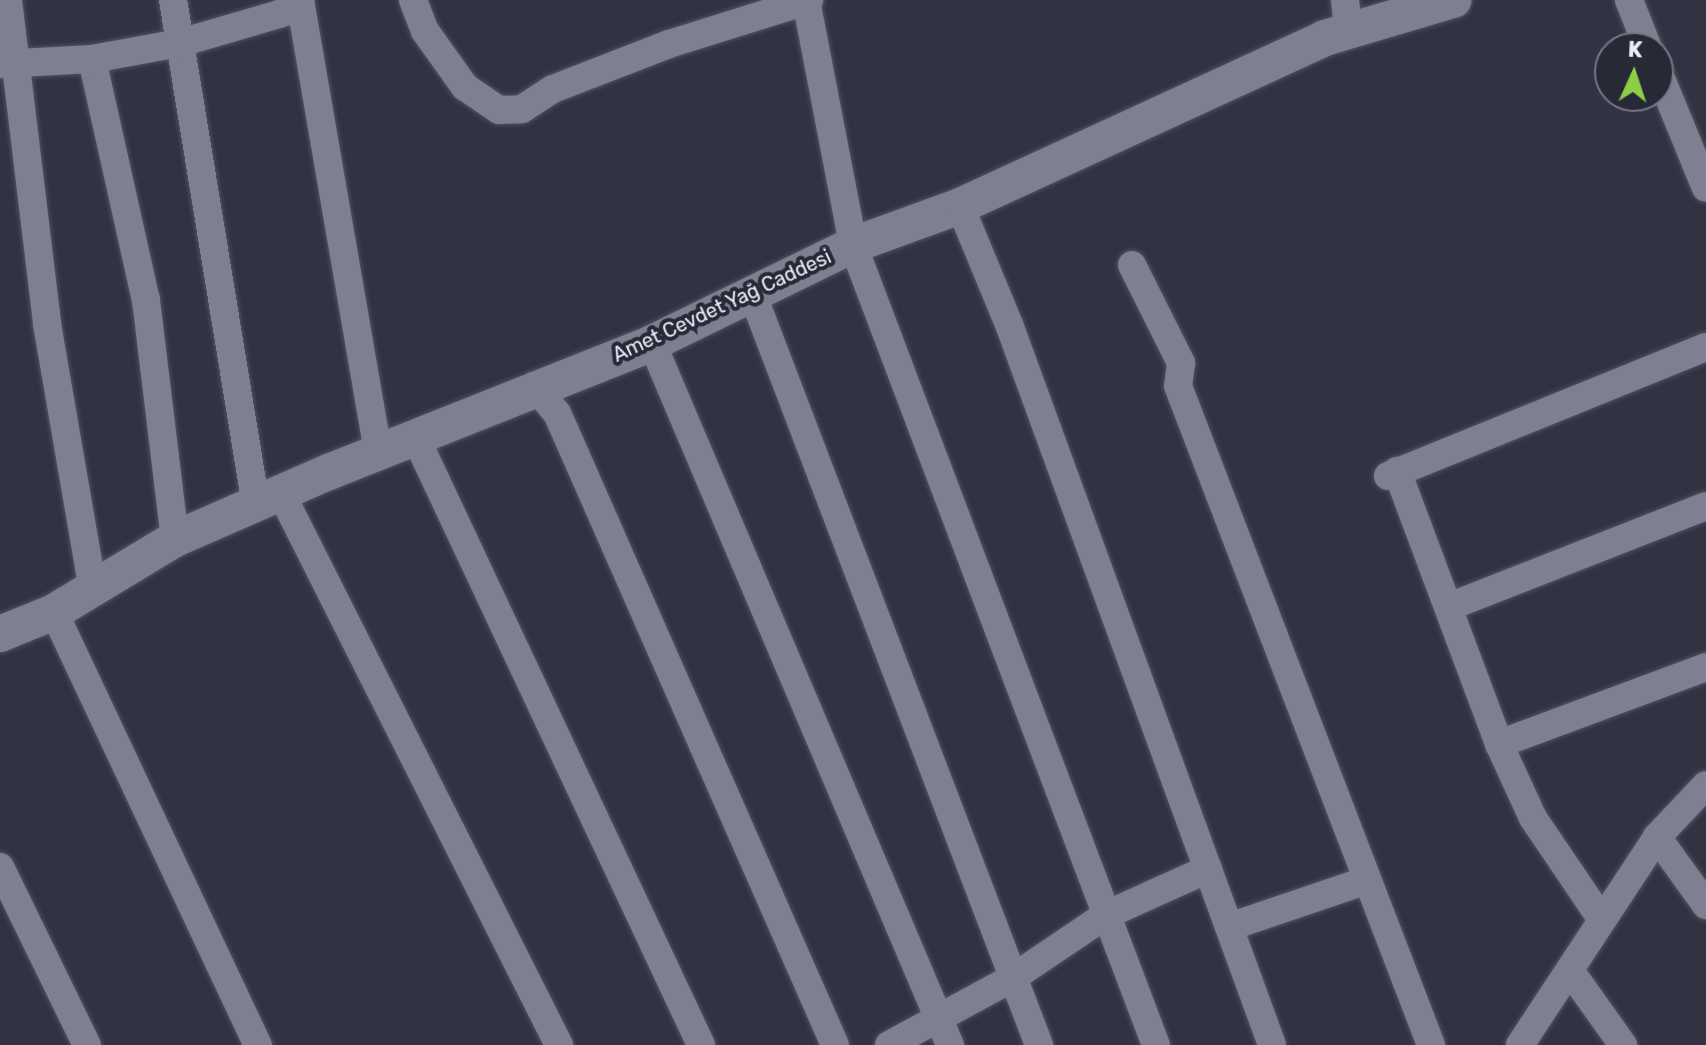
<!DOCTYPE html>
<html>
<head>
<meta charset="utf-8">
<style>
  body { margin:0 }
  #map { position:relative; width:1706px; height:1045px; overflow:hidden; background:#323342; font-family:Rubik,sans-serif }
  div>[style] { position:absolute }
  .roads { filter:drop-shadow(0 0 2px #51525e) drop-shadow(0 0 2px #51525e) }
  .minor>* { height:28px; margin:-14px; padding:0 14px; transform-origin:14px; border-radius:14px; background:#7e8091 }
  .tertiary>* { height:36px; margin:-18px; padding:0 18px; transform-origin:18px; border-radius:18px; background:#7e8091 }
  span { translate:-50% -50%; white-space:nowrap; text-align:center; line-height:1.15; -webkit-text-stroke:8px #282937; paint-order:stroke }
  .street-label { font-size:20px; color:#ecedf6 }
  .north { position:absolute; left:1594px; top:32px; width:80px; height:80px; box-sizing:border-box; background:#282937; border:2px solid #767783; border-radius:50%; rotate:3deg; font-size:22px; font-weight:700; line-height:32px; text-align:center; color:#ecedf6 }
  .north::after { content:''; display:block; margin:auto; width:28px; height:36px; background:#8bce47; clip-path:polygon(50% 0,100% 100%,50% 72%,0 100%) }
</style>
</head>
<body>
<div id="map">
  <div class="roads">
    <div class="minor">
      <div style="left:8px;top:0;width:326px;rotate:83.1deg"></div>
      <div style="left:47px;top:324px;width:269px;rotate:80.2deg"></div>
      <div style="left:173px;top:0;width:512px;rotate:80.67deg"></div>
      <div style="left:413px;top:0;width:33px;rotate:69deg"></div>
      <div style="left:425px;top:31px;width:69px;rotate:54.5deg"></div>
      <div style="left:465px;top:87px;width:41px;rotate:34.1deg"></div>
      <div style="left:499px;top:110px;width:23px;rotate:-2deg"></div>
      <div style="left:522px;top:109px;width:37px;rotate:-33deg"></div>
      <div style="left:553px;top:89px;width:124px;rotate:-21.2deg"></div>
      <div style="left:669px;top:44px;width:147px;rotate:-17.4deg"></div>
      <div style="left:806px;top:0;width:249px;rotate:79.1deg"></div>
      <div style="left:853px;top:245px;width:855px;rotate:69.26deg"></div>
      <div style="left:1345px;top:0;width:31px;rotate:84deg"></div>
      <div style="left:1629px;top:0;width:52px;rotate:68.4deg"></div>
      <div style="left:301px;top:6px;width:453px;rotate:80.2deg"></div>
      <div style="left:92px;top:59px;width:247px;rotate:77.4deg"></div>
      <div style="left:146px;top:300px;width:241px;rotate:83.1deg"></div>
      <div style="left:0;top:64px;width:92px;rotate:-3.1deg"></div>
      <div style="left:92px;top:59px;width:89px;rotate:-10.3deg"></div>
      <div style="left:180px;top:43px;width:103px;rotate:-16.3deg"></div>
      <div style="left:279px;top:14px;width:23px;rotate:-20deg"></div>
      <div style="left:301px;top:6px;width:6px;rotate:-99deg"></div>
      <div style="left:1658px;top:71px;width:126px;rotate:67.7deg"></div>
      <div style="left:960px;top:206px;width:131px;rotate:67.5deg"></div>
      <div style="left:1010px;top:327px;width:764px;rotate:69.95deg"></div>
      <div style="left:1132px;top:265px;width:110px;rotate:63.4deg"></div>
      <div style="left:1181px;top:363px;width:23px;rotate:97deg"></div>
      <div style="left:1178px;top:386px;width:706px;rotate:69deg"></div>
      <div style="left:752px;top:293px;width:805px;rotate:69.11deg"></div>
      <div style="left:652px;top:343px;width:763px;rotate:67deg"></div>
      <div style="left:534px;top:386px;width:35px;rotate:50deg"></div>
      <div style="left:557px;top:413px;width:690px;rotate:66.26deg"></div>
      <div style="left:415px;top:436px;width:673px;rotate:64.84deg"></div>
      <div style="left:1397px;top:471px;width:291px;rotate:69.5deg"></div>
      <div style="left:1499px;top:744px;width:81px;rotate:65.3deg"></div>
      <div style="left:1533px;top:818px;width:123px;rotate:55.9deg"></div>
      <div style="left:1388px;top:476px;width:343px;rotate:-22.1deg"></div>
      <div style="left:282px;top:495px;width:616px;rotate:63.27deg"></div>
      <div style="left:1451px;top:606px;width:274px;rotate:-21.4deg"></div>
      <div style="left:54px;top:612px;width:479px;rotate:64.8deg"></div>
      <div style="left:1499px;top:744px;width:221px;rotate:-20.4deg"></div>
      <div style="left:1657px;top:837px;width:84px;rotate:54.2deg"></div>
      <div style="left:0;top:867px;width:198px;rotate:64deg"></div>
      <div style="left:1229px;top:927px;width:144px;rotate:-18.7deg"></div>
      <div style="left:1571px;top:972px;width:90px;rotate:54.5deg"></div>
      <div style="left:889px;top:1045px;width:142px;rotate:-28.5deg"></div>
      <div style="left:1014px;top:977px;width:111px;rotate:-34deg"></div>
      <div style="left:1106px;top:915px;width:112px;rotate:-24.3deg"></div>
      <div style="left:1520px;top:1045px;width:249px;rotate:-56.6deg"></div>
      <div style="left:1657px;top:837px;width:71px;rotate:-46.7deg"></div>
    </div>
    <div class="tertiary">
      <div style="left:0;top:634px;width:58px;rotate:-22.2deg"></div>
      <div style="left:54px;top:612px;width:141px;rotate:-31.1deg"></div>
      <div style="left:175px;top:539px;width:170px;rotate:-23.6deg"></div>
      <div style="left:331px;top:471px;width:346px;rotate:-21.7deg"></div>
      <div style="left:652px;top:343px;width:224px;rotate:-26deg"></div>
      <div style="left:853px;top:245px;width:114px;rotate:-20deg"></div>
      <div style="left:960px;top:206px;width:402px;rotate:-24.7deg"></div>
      <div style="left:1325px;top:38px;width:134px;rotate:-16.5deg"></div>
    </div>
  </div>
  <div class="street-label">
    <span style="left:722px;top:306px;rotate:-25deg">Amet Cevdet Yağ Caddesi</span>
  </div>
  <div class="north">K</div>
</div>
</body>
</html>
